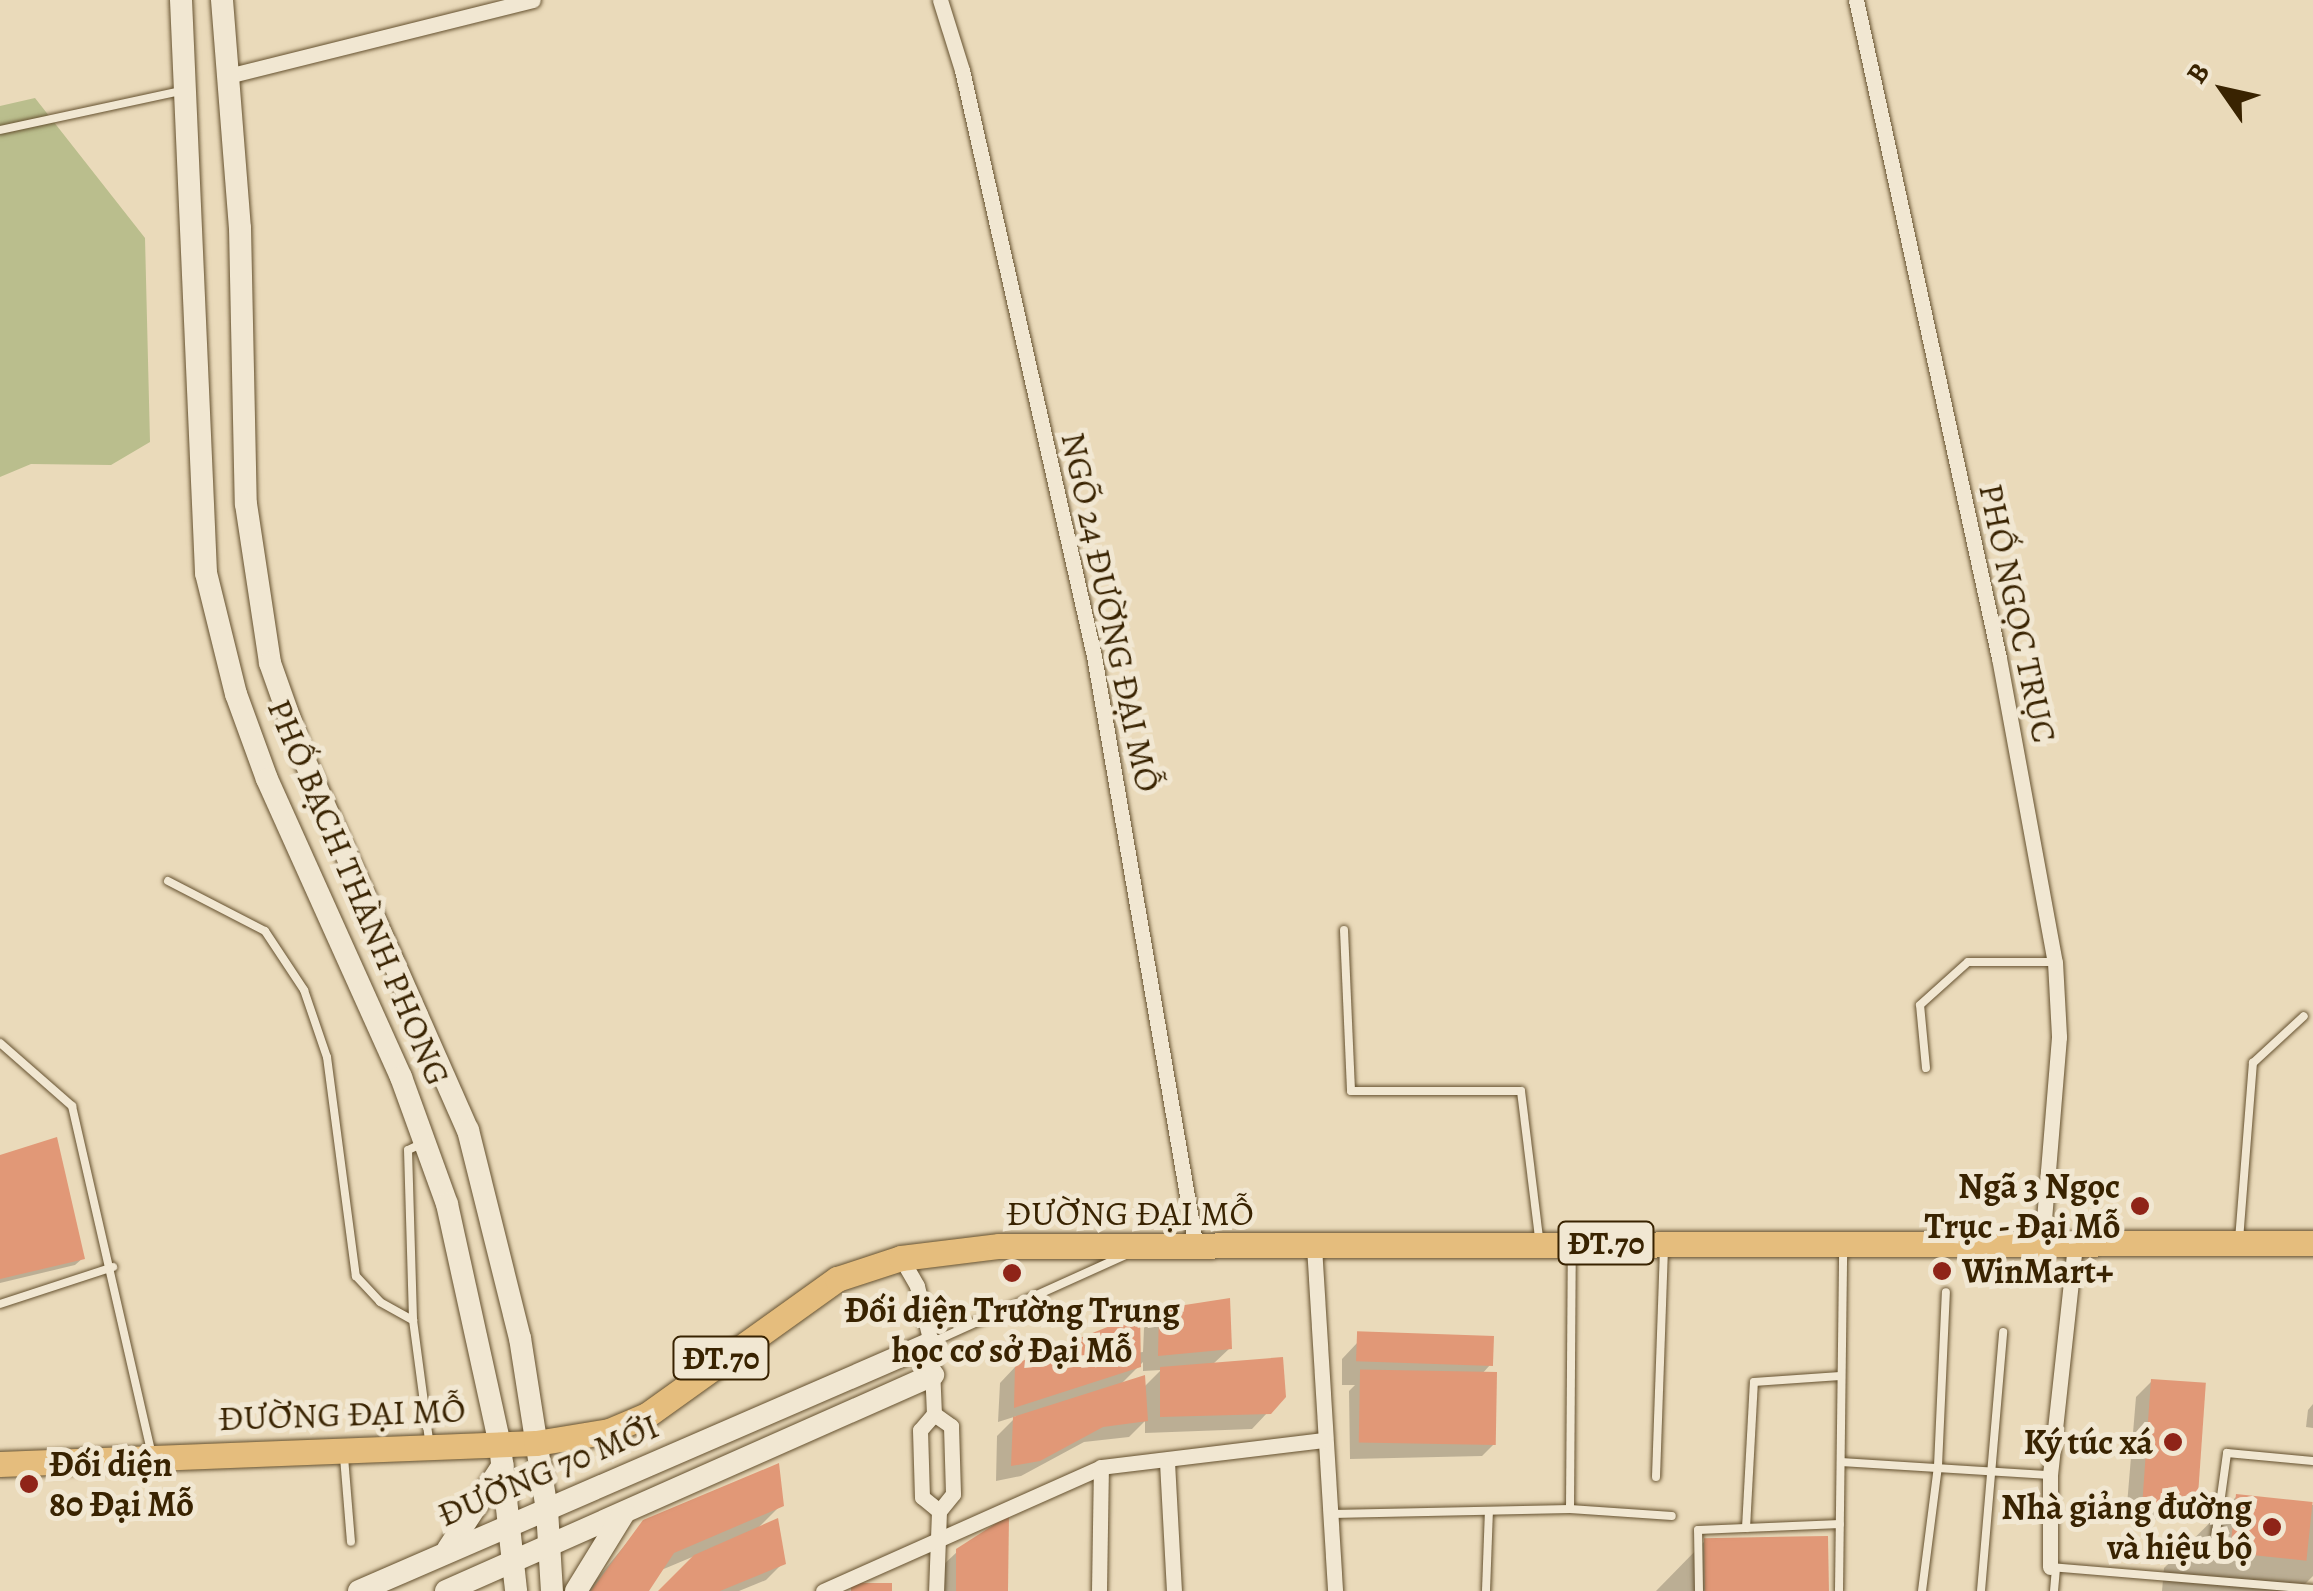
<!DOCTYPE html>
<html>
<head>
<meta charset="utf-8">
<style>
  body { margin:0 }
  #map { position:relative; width:2313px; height:1591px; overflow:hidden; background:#eadaba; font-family:Alegreya,serif }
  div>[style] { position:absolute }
  .green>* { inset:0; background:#babe8d }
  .shadow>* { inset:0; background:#0003 }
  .building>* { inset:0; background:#e19877; transform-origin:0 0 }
  .roads { filter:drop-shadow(0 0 2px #65512f) drop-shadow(0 0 2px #65512f) }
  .lane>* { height:8px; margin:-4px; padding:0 4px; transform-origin:4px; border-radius:4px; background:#f1e7d2 }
  .street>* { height:15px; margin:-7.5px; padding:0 7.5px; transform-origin:7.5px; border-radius:7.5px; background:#f1e7d2 }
  .secondary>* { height:22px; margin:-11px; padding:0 11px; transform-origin:11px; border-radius:11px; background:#f1e7d2 }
  .primary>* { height:25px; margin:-12.5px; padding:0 12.5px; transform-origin:12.5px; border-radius:12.5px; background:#e5bd7d }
  .dots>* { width:28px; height:28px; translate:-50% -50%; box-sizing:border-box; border:5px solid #f1e7d2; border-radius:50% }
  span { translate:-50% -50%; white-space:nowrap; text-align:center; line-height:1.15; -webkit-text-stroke:10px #f1e7d2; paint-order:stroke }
  .shield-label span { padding:2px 8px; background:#f1e7d2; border:2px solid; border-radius:8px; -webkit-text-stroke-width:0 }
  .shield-label { font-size:32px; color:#392301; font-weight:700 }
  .street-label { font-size:35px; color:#392301 }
  .poi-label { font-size:35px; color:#392301; font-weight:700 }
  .right { translate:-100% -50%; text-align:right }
  .left { translate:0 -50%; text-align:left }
  .north { position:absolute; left:2173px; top:40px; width:100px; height:100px; -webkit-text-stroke:8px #f1e7d2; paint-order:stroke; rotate:304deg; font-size:28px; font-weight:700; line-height:40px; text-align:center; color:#392301 }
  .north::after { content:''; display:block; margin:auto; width:35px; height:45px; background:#392301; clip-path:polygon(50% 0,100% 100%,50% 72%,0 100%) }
</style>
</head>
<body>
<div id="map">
  <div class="green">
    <div style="clip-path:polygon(35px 98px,145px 238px,150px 442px,111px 465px,31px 464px,0 477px,0 106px)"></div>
  </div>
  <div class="shadow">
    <div style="clip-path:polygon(0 1157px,83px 1258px,75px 1265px,0 1283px)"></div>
    <div style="clip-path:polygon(evenodd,1160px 1311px,1230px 1348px,1212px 1365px,1283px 1396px,1252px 1429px,1145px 1433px,1145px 1421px,1129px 1437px,1084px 1442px,1021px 1476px,996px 1481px,997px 1436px,1017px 1416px,998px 1422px,1000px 1383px,1016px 1366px,1143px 1352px,1144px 1328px,1160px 1311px,1143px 1362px,1143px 1371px,1161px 1370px,1143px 1388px,1119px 1386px,1143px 1362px)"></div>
    <div style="clip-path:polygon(1358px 1342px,1490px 1365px,1481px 1375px,1494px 1444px,1482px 1456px,1350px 1459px,1349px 1391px,1355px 1385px,1342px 1385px,1342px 1359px)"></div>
    <div style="clip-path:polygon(2152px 1381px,2192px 1505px,2176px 1521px,2126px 1517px,2136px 1397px)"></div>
    <div style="clip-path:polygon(2313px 1404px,2313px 1428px,2306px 1427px,2308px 1410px)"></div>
    <div style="clip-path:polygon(2237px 1496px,2313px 1505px,2313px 1576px,2298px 1591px,2162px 1591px,2164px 1568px)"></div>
    <div style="clip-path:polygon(781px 1505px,757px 1529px,783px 1563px,766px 1580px,739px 1591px,663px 1591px,697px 1555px,659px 1571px,646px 1591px,587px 1591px,644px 1522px)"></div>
    <div style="clip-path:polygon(1705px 1541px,1826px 1591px,1656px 1591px)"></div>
    <div style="clip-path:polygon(958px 1551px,1006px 1591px,941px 1591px,941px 1567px)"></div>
  </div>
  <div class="building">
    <div style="clip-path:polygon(57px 1137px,85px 1259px,0 1279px,0 1155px)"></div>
    <div style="clip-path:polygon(1230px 1298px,1232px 1349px,1158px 1356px,1159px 1309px)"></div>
    <div style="clip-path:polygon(1140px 1314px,1141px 1367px,1014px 1408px,1015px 1364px)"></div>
    <div style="left:1494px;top:1336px;width:30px;height:137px;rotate:92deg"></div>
    <div style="clip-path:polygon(1283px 1357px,1286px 1397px,1271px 1414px,1160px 1417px,1160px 1367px)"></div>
    <div style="left:1497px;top:1372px;width:73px;height:137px;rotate:91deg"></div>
    <div style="clip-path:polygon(1145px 1375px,1148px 1421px,1103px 1427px,1040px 1461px,1011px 1466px,1013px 1417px)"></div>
    <div style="left:2151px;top:1379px;width:55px;height:123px;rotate:4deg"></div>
    <div style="clip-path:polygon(779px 1463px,784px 1506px,674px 1553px,649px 1591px,591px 1591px,643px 1520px)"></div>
    <div style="left:2236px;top:1494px;width:77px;height:59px;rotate:6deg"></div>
    <div style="clip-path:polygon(1009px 1515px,1008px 1591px,956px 1591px,956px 1549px)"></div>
    <div style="clip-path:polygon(778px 1518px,786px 1564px,720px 1591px,658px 1591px,694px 1555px)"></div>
    <div style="left:1828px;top:1536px;width:55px;height:124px;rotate:89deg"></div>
    <div style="left:851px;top:1583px;width:41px;height:8px"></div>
  </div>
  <div class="roads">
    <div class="lane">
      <div style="left:0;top:130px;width:185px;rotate:-12.2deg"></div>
      <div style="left:168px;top:881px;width:109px;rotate:27.3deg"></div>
      <div style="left:265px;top:931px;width:71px;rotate:56.5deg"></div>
      <div style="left:304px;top:990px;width:71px;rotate:71.1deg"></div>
      <div style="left:327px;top:1057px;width:221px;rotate:82.5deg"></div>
      <div style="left:356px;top:1276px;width:35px;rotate:47deg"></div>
      <div style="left:380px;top:1302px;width:38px;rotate:29deg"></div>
      <div style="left:1344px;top:930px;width:161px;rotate:87.5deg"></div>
      <div style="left:1351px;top:1091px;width:170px"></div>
      <div style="left:1521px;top:1091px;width:148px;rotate:83deg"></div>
      <div style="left:0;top:1043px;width:96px;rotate:41.2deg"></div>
      <div style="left:72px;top:1106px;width:355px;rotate:77.1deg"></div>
      <div style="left:1926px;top:1068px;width:63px;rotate:-95.4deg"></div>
      <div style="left:1920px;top:1005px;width:64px;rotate:-41.9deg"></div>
      <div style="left:1968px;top:962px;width:87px"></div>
      <div style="left:421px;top:1144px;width:14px;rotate:155deg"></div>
      <div style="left:408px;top:1150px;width:170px;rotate:88.3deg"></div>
      <div style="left:413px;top:1320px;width:121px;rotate:82.4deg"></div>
      <div style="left:2239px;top:1240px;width:178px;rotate:-85.5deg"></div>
      <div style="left:2253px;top:1063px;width:69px;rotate:-42.7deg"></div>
      <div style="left:0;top:1304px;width:119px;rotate:-18.1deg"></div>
      <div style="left:935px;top:1341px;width:212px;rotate:-24.3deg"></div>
      <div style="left:344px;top:1457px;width:85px;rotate:85.3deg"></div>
      <div style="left:1841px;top:1462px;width:209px;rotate:3.6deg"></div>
      <div style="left:1656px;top:1477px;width:230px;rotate:-88deg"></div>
      <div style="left:1570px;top:1509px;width:260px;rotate:-89.6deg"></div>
      <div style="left:1332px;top:1514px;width:238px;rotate:-1.2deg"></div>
      <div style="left:1570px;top:1509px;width:102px;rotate:3.9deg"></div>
      <div style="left:1746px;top:1528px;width:146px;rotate:-86.9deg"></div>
      <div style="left:1754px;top:1382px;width:86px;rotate:-4deg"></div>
      <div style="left:2214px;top:1547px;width:95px;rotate:-82.1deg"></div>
      <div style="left:2227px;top:1453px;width:86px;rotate:5.3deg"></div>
      <div style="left:2050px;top:1567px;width:264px;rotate:4.8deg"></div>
      <div style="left:1486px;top:1591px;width:80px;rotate:-87.9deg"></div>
      <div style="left:1699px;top:1591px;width:61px;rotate:-90.9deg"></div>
      <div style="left:1698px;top:1530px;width:142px;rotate:-2.4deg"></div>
      <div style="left:1839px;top:1591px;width:344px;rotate:-89.3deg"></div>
      <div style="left:1922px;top:1591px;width:126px;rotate:-82.7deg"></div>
      <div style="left:1938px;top:1466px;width:174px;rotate:-87.4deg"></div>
      <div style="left:1981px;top:1591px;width:260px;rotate:-85.1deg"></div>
      <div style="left:2054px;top:1591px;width:23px;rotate:-85deg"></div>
    </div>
    <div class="street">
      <div style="left:940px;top:0;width:73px;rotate:72.6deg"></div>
      <div style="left:962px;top:70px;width:601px;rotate:77.31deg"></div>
      <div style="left:1094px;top:656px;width:595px;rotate:80.22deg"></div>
      <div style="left:1856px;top:0;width:673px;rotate:77.74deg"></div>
      <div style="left:1999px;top:658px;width:309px;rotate:79.6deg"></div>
      <div style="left:2055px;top:962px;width:75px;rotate:86.9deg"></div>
      <div style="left:2059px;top:1037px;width:209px;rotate:94.7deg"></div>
      <div style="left:232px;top:75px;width:310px;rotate:-14deg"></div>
      <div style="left:1314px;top:1246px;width:346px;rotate:86.5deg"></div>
      <div style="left:901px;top:1258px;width:32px;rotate:60deg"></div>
      <div style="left:917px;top:1286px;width:59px;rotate:76.2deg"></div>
      <div style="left:931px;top:1343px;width:71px;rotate:87.6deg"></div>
      <div style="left:934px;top:1414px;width:21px;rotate:131deg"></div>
      <div style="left:920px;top:1430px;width:67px;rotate:88.3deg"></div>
      <div style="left:922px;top:1497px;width:22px;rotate:39deg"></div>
      <div style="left:934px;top:1414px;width:21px;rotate:35deg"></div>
      <div style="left:951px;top:1426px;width:68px;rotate:88.3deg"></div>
      <div style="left:953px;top:1494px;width:22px;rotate:129deg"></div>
      <div style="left:939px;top:1511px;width:80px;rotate:92.1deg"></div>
      <div style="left:1167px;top:1462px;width:129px;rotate:86.9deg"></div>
      <div style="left:2050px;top:1567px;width:92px;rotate:-90deg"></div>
      <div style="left:2050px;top:1475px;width:230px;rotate:-83.8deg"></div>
      <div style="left:823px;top:1591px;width:304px;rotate:-24deg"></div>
      <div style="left:1101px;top:1467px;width:225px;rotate:-6.9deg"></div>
      <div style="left:1099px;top:1591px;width:124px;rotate:-89.1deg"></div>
    </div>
    <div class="secondary">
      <div style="left:181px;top:0;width:574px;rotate:87.5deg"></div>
      <div style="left:206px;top:573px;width:125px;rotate:76.1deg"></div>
      <div style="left:236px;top:694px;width:90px;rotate:70deg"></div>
      <div style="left:267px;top:779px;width:327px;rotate:65.8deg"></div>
      <div style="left:401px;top:1077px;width:135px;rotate:70.1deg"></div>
      <div style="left:447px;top:1204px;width:247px;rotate:77.6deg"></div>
      <div style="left:500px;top:1445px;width:147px;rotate:83.7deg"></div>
      <div style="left:222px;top:0;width:229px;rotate:85.5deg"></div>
      <div style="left:240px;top:228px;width:276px;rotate:88.8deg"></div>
      <div style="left:246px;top:504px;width:161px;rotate:81.4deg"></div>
      <div style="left:270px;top:663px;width:102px;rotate:70.5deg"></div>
      <div style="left:304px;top:759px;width:406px;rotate:66.2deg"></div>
      <div style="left:468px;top:1130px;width:214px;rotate:76deg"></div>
      <div style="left:520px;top:1338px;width:174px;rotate:81.1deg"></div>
      <div style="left:547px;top:1510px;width:81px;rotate:86.5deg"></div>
      <div style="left:448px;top:1549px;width:100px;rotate:-56.8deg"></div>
      <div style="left:359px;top:1591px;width:623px;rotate:-23.44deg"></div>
      <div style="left:446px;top:1591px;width:533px;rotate:-23.92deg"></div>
      <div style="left:576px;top:1591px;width:92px;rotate:-58.4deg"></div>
    </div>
    <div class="primary">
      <div style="left:0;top:1464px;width:536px;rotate:-2.24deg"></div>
      <div style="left:536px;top:1443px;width:74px;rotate:-9.3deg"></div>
      <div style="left:609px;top:1431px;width:41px;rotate:-22.8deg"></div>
      <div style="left:647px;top:1415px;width:234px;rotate:-35.6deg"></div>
      <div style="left:837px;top:1279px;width:67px;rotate:-18.2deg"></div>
      <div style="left:901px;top:1258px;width:99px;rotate:-7deg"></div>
      <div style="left:999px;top:1246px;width:1314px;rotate:-0.13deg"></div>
    </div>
  </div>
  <div class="dots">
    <div style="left:2140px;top:1206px;background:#8f2418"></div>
    <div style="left:1942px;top:1271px;background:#8f2418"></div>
    <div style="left:1012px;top:1273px;background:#8f2418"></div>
    <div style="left:2173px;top:1442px;background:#8f2418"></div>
    <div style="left:29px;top:1484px;background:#8f2418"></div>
    <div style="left:2272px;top:1527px;background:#8f2418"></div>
  </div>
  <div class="shield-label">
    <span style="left:1606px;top:1243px">ĐT.70</span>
    <span style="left:721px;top:1358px">ĐT.70</span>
  </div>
  <div class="street-label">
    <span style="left:1111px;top:612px;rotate:78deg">NGÕ 24 ĐƯỜNG ĐẠI MỖ</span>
    <span style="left:2018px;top:613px;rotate:78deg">PHỐ NGỌC TRỤC</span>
    <span style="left:359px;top:892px;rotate:67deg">PHỐ BẠCH THÀNH PHONG</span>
    <span style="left:1130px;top:1213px">ĐƯỜNG ĐẠI MỖ</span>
    <span style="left:342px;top:1414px;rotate:-2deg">ĐƯỜNG ĐẠI MỖ</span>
    <span style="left:548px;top:1470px;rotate:-23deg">ĐƯỜNG 70 MỚI</span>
  </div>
  <div class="poi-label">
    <span class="right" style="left:2120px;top:1206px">Ngã 3 Ngọc<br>Trục - Đại Mỗ</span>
    <span class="left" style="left:1962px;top:1271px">WinMart+</span>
    <span style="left:1012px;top:1330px">Đối diện Trường Trung<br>học cơ sở Đại Mỗ</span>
    <span class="right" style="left:2153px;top:1442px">Ký túc xá</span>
    <span class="left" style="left:49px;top:1484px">Đối diện<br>80 Đại Mỗ</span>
    <span class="right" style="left:2252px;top:1527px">Nhà giảng đường<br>và hiệu bộ</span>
  </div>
  <div class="north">B</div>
</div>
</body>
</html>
